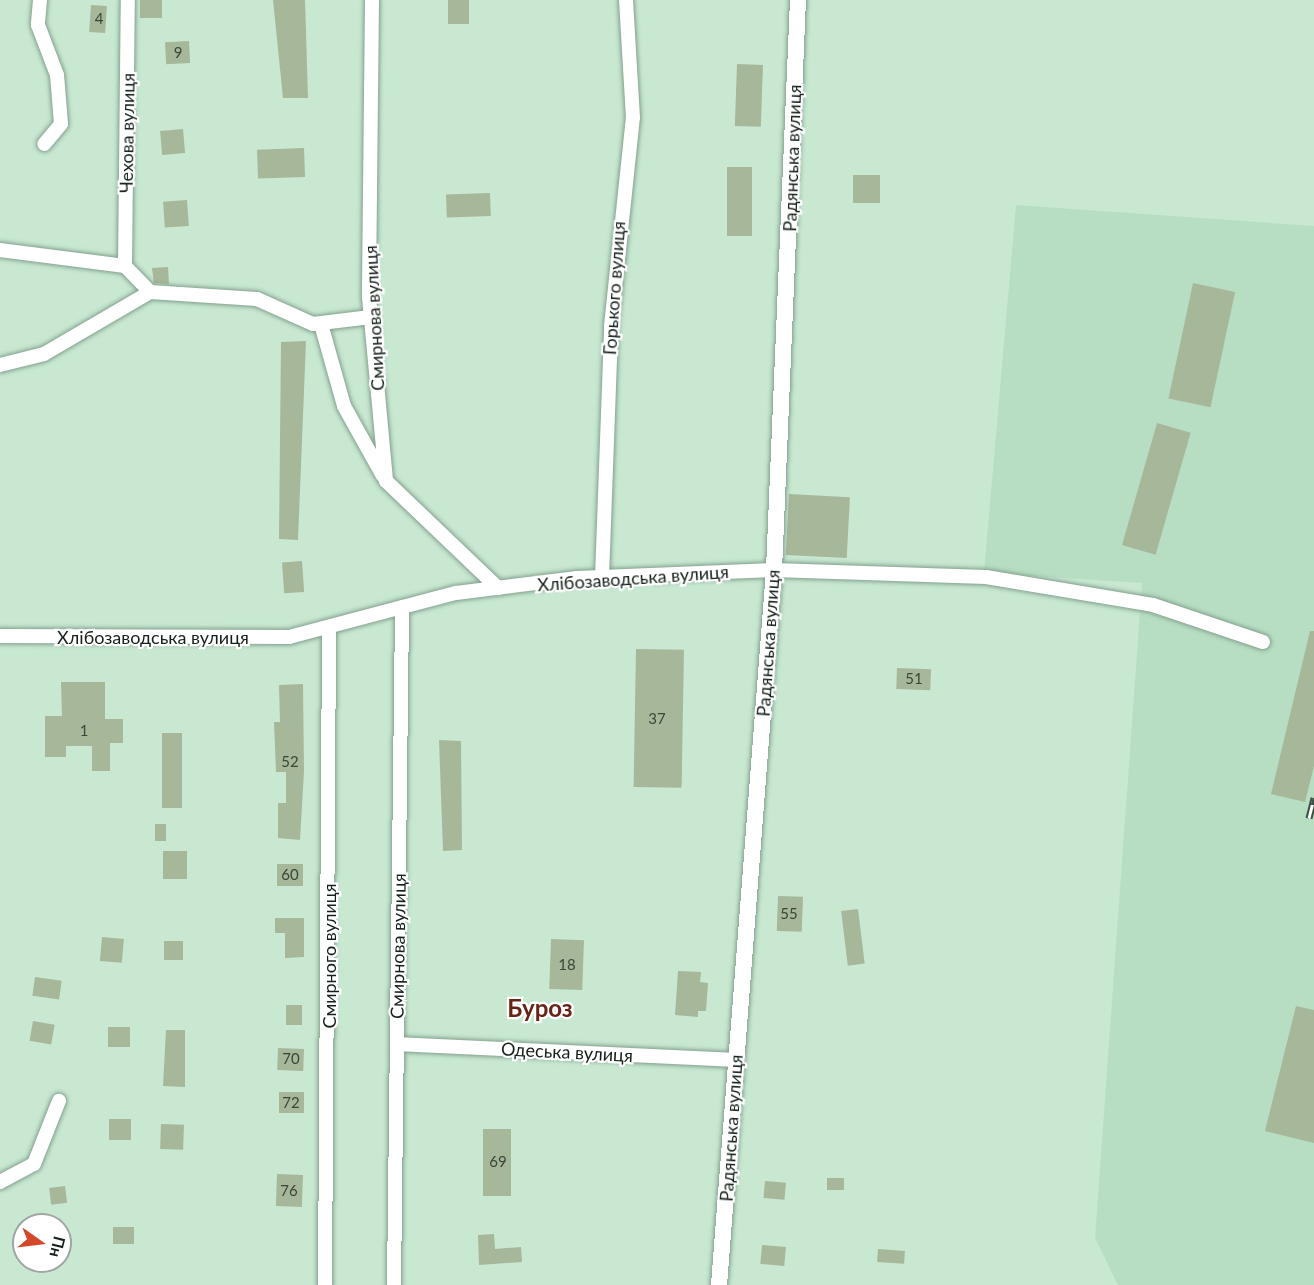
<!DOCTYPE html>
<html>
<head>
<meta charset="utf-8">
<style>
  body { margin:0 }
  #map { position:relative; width:1314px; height:1285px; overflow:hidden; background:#c8e8d2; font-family:Lato,sans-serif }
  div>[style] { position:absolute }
  .built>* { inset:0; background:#b7dec3 }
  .building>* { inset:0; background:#a7b799; transform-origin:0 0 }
  .roads { filter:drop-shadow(0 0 2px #83a18d) drop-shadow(0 0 2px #83a18d) }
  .minor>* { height:14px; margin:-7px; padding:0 7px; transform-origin:7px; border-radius:7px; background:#fff }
  .tertiary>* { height:16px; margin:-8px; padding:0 8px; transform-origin:8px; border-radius:8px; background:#fff }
  .rail>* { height:7px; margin-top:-3.5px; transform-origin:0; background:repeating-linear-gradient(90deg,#fff 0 14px,#3f5044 0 28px); box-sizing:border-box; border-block:2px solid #3f5044 }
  span { translate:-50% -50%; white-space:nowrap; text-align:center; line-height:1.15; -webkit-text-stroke:4.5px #fff; paint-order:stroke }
  .number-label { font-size:15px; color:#394638 }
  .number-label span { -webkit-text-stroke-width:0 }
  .street-label { font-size:18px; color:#142018 }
  .district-label { font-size:24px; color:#672415; font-weight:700 }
  .north { position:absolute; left:12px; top:1213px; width:60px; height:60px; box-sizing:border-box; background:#fff; border:2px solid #a1a6a3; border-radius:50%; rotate:104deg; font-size:16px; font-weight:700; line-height:24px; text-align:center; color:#142018 }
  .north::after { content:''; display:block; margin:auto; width:21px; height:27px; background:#d3482a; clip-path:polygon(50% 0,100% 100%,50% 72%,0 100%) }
</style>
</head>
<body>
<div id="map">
  <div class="built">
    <div style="clip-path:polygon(1016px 205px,1314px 226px,1314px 1285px,1118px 1285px,1095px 1238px,1142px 583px,984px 573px)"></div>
  </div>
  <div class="building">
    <div style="left:140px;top:0;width:22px;height:18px"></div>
    <div style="clip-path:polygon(273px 0,305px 0,308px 98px,283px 98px)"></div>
    <div style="left:448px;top:0;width:21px;height:24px"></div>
    <div style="left:91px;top:5px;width:16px;height:27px;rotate:4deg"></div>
    <div style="left:189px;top:41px;width:22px;height:24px;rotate:87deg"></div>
    <div style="left:737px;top:64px;width:26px;height:62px;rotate:2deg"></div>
    <div style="left:183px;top:129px;width:24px;height:23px;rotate:85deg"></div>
    <div style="left:304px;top:148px;width:29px;height:47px;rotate:88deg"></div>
    <div style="left:727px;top:167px;width:25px;height:69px"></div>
    <div style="left:853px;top:175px;width:27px;height:28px"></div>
    <div style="left:490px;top:193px;width:23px;height:44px;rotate:88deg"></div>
    <div style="left:187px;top:200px;width:26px;height:24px;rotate:86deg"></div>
    <div style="clip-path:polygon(168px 267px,169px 284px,154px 283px,152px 268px)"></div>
    <div style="left:1193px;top:283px;width:43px;height:118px;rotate:12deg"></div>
    <div style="clip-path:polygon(306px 341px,298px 540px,279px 539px,281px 342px)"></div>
    <div style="left:1157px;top:423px;width:35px;height:127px;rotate:16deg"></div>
    <div style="left:789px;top:494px;width:61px;height:61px;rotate:3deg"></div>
    <div style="left:302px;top:561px;width:31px;height:20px;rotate:86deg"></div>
    <div style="clip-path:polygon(1310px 631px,1314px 631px,1314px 766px,1305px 802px,1271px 794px)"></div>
    <div style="left:636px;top:649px;width:48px;height:138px;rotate:1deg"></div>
    <div style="left:897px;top:668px;width:34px;height:21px;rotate:2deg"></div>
    <div style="clip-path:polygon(61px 682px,105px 682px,105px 719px,123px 719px,123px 743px,110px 743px,110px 771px,92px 771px,92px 746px,66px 746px,66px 757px,45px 757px,45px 716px,62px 716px)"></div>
    <div style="clip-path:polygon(303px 684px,304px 771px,300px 840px,278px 838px,278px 803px,286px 803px,286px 772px,276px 772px,274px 722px,280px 722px,279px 685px)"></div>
    <div style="left:162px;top:733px;width:20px;height:75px"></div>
    <div style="clip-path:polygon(439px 740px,461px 741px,462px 850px,443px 851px)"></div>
    <div style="left:166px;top:824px;width:17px;height:11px;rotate:90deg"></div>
    <div style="left:163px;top:851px;width:24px;height:28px"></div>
    <div style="left:277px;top:864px;width:26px;height:22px"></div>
    <div style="left:778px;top:896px;width:25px;height:35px;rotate:2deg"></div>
    <div style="left:858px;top:909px;width:55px;height:17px;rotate:83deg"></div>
    <div style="clip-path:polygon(275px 918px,304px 918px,304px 957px,285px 958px,285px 933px,275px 933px)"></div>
    <div style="left:102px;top:937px;width:22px;height:24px;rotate:5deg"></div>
    <div style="left:551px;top:939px;width:33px;height:50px;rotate:2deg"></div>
    <div style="left:164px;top:941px;width:19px;height:19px"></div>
    <div style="clip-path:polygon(678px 971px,701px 972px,700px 982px,708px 983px,706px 1011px,698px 1011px,698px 1017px,675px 1015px)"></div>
    <div style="left:35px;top:977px;width:27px;height:19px;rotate:8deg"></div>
    <div style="left:286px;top:1005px;width:16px;height:20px"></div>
    <div style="clip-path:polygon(1296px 1006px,1314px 1010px,1314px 1143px,1265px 1131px)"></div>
    <div style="left:33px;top:1021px;width:22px;height:20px;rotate:10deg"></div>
    <div style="left:108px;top:1027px;width:22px;height:20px"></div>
    <div style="clip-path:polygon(166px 1030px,185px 1030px,185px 1087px,163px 1086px)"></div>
    <div style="left:278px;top:1048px;width:26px;height:22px;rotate:2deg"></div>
    <div style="left:279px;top:1092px;width:25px;height:21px"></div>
    <div style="left:109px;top:1119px;width:22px;height:21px"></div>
    <div style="left:161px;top:1124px;width:23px;height:25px;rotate:2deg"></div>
    <div style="left:483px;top:1129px;width:28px;height:67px"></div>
    <div style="left:277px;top:1174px;width:26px;height:32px;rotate:2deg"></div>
    <div style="left:827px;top:1178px;width:17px;height:12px"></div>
    <div style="left:765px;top:1181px;width:21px;height:17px;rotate:5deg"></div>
    <div style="left:65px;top:1186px;width:17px;height:16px;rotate:83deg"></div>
    <div style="left:113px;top:1227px;width:21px;height:17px"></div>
    <div style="clip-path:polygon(494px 1234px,495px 1249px,521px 1247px,522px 1262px,479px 1265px,478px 1235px)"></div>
    <div style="left:762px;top:1245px;width:24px;height:19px;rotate:5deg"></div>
    <div style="left:878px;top:1249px;width:27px;height:13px;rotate:4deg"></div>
  </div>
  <div class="roads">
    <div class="minor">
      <div style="left:40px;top:0;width:25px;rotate:95deg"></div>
      <div style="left:38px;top:25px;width:53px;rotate:69.2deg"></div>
      <div style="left:57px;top:75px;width:49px;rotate:85.3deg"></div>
      <div style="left:61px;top:124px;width:26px;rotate:130deg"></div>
      <div style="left:372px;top:0;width:297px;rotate:90.6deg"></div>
      <div style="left:369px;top:297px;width:185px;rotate:84.7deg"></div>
      <div style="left:386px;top:481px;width:155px;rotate:43.7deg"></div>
      <div style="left:0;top:250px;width:126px;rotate:7.3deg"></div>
      <div style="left:125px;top:266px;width:36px;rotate:46deg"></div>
      <div style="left:150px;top:292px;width:107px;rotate:3.7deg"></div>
      <div style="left:257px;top:299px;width:61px;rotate:24.1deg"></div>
      <div style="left:313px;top:324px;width:58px;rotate:-6.9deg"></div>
      <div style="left:125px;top:266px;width:266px;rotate:-89.4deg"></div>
      <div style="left:321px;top:324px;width:85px;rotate:74.3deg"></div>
      <div style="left:344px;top:406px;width:80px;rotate:60.9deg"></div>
      <div style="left:0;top:365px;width:45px;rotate:-14deg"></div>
      <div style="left:44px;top:354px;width:123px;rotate:-30.3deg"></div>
      <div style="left:602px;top:577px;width:251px;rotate:-87.9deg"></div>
      <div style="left:611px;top:326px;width:209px;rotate:-84deg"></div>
      <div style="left:633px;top:118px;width:118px;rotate:-93.4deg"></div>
      <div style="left:0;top:636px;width:289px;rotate:0.2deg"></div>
      <div style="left:289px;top:637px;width:173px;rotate:-14.8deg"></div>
      <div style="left:456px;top:593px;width:122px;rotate:-7.1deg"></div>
      <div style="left:577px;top:578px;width:197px;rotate:-2.3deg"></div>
      <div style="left:774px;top:570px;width:212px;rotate:1.9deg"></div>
      <div style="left:986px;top:577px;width:169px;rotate:9.5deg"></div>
      <div style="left:1153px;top:605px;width:116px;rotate:18.6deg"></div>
      <div style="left:397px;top:1044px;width:339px;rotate:2.7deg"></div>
      <div style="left:0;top:1182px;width:38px;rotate:-28deg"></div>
      <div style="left:34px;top:1164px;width:68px;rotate:-68.4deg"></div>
      <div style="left:325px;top:1285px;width:658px;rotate:-89.65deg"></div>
      <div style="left:394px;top:1285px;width:678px;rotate:-89.32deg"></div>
    </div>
    <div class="tertiary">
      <div style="left:719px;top:1285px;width:717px;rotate:-85.6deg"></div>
      <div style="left:774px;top:570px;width:571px;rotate:-87.59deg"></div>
    </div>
  </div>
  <div class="rail">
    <div style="left:1309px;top:818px;width:21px;rotate:-76deg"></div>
  </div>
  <div class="number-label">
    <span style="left:99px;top:19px">4</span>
    <span style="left:178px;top:53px">9</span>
    <span style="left:914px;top:679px">51</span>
    <span style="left:657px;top:719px">37</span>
    <span style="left:84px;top:731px">1</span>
    <span style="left:290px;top:762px">52</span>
    <span style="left:290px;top:875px">60</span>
    <span style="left:789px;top:914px">55</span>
    <span style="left:567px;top:965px">18</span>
    <span style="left:291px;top:1059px">70</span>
    <span style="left:291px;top:1103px">72</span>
    <span style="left:498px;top:1162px">69</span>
    <span style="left:289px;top:1191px">76</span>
  </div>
  <div class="street-label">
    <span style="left:127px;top:133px;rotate:-89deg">Чехова вулиця</span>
    <span style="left:792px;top:158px;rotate:-88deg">Радянська вулиця</span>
    <span style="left:614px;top:288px;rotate:-86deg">Горького вулиця</span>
    <span style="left:374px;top:318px;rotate:-93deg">Смирнова вулиця</span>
    <span style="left:633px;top:578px;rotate:-4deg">Хлібозаводська вулиця</span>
    <span style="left:153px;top:637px">Хлібозаводська вулиця</span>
    <span style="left:768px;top:643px;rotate:-86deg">Радянська вулиця</span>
    <span style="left:398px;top:946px;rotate:-89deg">Смирнова вулиця</span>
    <span style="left:329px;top:956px;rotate:-90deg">Смирного вулиця</span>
    <span style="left:567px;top:1052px;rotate:3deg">Одеська вулиця</span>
    <span style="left:731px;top:1128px;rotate:-86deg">Радянська вулиця</span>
  </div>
  <div class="district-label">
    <span style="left:540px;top:1008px">Буроз</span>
  </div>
  <div class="north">Пн</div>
</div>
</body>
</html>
